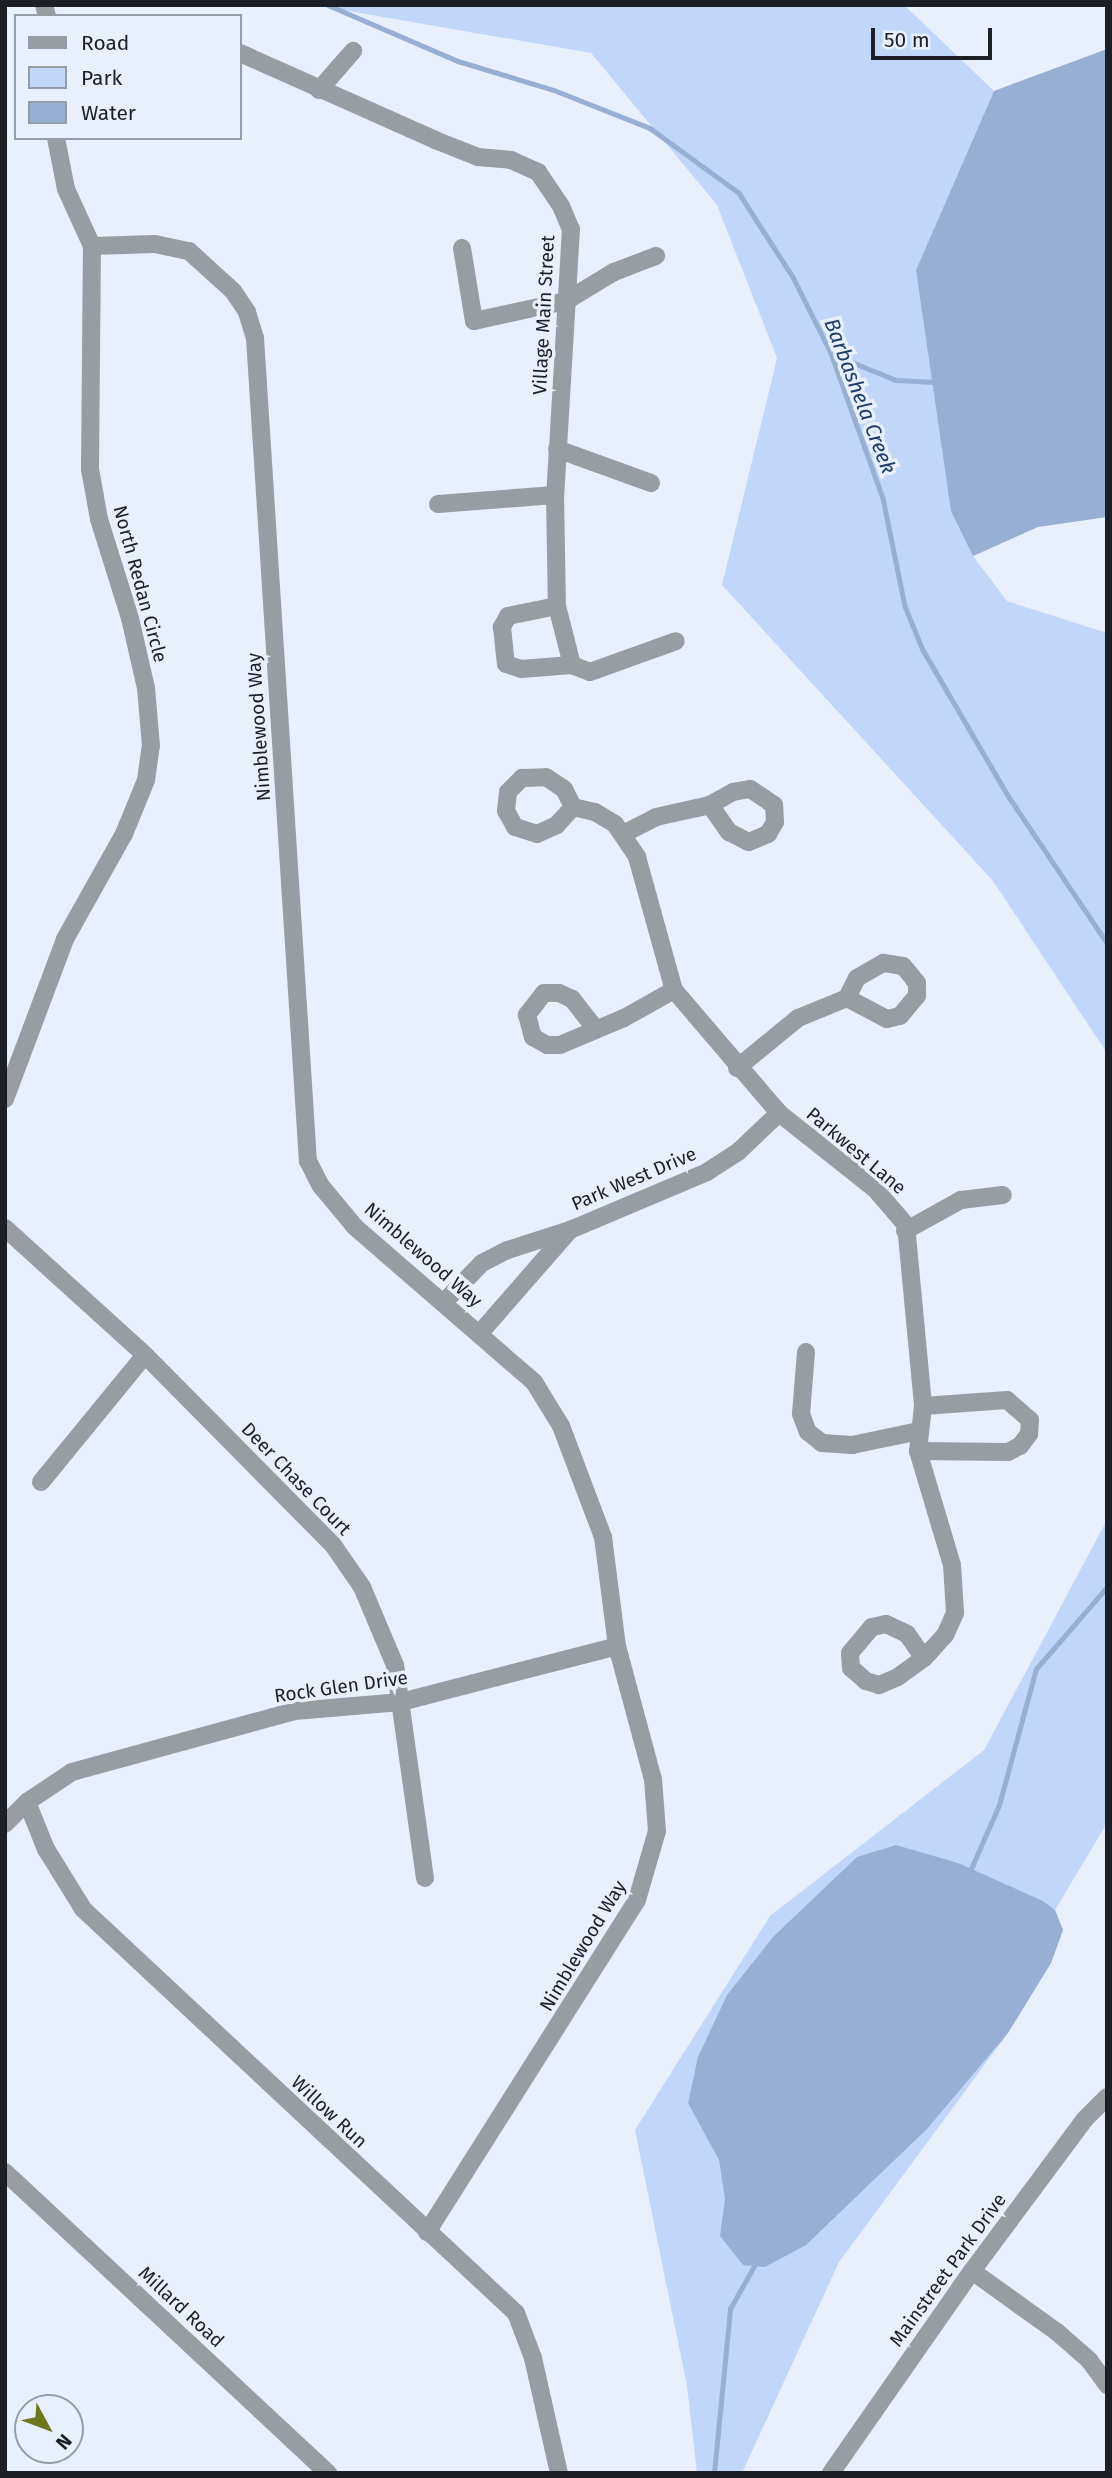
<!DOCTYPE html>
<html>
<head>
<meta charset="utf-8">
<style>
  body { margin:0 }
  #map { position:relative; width:1112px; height:2478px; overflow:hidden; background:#e7f0fc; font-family:"Fira Sans",sans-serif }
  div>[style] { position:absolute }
  .green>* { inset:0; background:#c0d7fa }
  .water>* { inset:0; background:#96afd3 }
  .stream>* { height:4.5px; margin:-2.25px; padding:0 2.25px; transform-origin:2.25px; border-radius:2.25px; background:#96afd3 }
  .minor>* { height:18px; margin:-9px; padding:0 9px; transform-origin:9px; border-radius:9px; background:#989ca3 }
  span { translate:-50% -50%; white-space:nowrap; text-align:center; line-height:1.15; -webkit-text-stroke:7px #e7f0fc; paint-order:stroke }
  .street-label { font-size:19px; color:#1c1f25 }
  .water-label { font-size:21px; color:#1c3d6b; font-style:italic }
  .frame { position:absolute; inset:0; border:7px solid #1c1f25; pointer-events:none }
  .legend { position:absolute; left:14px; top:14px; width:228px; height:126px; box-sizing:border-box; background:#e7f0fc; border:2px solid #969ca6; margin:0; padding:9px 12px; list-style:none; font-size:21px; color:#1c1f25 }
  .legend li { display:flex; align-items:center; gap:14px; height:35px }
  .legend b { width:35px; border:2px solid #969ca6 }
  .north { position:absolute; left:14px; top:2394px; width:70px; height:70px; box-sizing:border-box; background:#e7f0fc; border:2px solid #969ca6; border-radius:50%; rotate:131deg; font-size:19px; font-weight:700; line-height:28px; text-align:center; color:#1c1f25 }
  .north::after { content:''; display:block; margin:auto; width:24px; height:32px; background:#6f7620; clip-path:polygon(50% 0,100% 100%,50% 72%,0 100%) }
  .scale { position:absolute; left:871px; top:28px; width:121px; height:32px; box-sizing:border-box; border:4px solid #1c1f25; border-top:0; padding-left:9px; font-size:21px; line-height:24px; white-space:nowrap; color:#1c1f25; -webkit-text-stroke:5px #e7f0fc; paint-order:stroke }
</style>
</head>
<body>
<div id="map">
  <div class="green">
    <div style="clip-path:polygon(314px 5px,904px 5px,994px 91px,916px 270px,973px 556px,1007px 601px,1107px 633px,1107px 1053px,993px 881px,722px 585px,777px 358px,717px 205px,591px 53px)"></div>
    <div style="clip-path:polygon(1107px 1520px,1107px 1823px,1055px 1910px,1063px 1930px,1051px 1963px,1008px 2033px,839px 2262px,742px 2473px,697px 2473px,687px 2386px,635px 2130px,770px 1916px,984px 1750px)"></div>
  </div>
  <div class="water">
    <div style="clip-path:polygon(1107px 49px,1107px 517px,1038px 527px,973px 556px,951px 511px,916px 270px,994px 91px)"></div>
    <div style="clip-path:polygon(896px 1845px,958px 1863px,1043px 1901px,1055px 1910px,1063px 1930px,1051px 1963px,1008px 2033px,927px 2129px,806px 2245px,765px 2267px,743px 2265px,720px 2236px,725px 2199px,719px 2160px,688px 2103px,698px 2057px,727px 1995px,774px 1936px,857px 1857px)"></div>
  </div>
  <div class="stream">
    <div style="left:328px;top:5px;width:142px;rotate:23.3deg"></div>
    <div style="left:458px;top:61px;width:100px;rotate:16.8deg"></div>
    <div style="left:554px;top:90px;width:103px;rotate:21.6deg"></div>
    <div style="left:650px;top:128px;width:110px;rotate:36.1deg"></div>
    <div style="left:739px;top:193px;width:100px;rotate:57.3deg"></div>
    <div style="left:793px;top:277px;width:85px;rotate:63.4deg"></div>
    <div style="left:831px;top:353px;width:154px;rotate:70.3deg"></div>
    <div style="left:883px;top:498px;width:110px;rotate:78.5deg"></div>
    <div style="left:905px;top:606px;width:48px;rotate:67.8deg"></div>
    <div style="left:923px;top:650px;width:167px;rotate:59.7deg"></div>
    <div style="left:1007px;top:794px;width:179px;rotate:56.1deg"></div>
    <div style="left:832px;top:354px;width:69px;rotate:22.1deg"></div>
    <div style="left:896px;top:380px;width:39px;rotate:3deg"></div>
    <div style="left:971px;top:1869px;width:70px;rotate:-66.4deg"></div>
    <div style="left:999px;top:1805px;width:141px;rotate:-74.8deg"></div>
    <div style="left:1036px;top:1669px;width:108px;rotate:-49.1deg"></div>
    <div style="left:714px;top:2473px;width:165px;rotate:-84.4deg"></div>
    <div style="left:730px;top:2309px;width:49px;rotate:-60.8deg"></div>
  </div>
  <div class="minor">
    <div style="left:44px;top:5px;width:11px;rotate:75deg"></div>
    <div style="left:240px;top:53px;width:214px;rotate:24deg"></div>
    <div style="left:435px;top:140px;width:46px;rotate:21.6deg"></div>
    <div style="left:478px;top:157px;width:33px;rotate:5deg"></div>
    <div style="left:511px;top:160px;width:30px;rotate:24deg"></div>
    <div style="left:538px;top:172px;width:41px;rotate:55.9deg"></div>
    <div style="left:561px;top:206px;width:25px;rotate:67deg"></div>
    <div style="left:571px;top:229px;width:266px;rotate:93.4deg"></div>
    <div style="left:555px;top:495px;width:111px;rotate:89deg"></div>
    <div style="left:557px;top:606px;width:61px;rotate:75.7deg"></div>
    <div style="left:319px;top:90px;width:52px;rotate:-48.9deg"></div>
    <div style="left:92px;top:246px;width:63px;rotate:-1.8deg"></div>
    <div style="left:155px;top:244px;width:35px;rotate:12deg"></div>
    <div style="left:189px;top:251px;width:59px;rotate:42.3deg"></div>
    <div style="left:233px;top:291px;width:25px;rotate:56deg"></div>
    <div style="left:247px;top:312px;width:27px;rotate:73deg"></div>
    <div style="left:255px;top:338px;width:825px;rotate:86.32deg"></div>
    <div style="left:308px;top:1161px;width:28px;rotate:63deg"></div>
    <div style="left:321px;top:1186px;width:53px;rotate:50.3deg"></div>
    <div style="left:355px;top:1227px;width:237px;rotate:40.9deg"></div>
    <div style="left:534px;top:1382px;width:52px;rotate:58.5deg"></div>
    <div style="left:561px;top:1426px;width:119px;rotate:69.3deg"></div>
    <div style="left:603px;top:1537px;width:110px;rotate:82.7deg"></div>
    <div style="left:617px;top:1646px;width:138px;rotate:74.9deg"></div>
    <div style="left:653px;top:1779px;width:52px;rotate:85.6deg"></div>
    <div style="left:657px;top:1831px;width:72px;rotate:106.2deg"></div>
    <div style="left:637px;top:1900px;width:393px;rotate:122.3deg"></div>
    <div style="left:462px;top:248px;width:74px;rotate:80.7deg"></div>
    <div style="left:474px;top:321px;width:94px;rotate:-12.3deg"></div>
    <div style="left:566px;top:301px;width:56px;rotate:-31.1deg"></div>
    <div style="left:614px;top:272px;width:45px;rotate:-20.9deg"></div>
    <div style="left:557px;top:449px;width:100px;rotate:19.9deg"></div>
    <div style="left:438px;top:504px;width:117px;rotate:-4.4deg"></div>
    <div style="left:557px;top:606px;width:50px;rotate:168.5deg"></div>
    <div style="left:508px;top:616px;width:13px;rotate:119deg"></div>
    <div style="left:502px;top:627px;width:37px;rotate:84deg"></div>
    <div style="left:506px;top:664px;width:16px;rotate:18deg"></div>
    <div style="left:521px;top:669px;width:51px;rotate:-4.5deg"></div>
    <div style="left:572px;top:665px;width:19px;rotate:21deg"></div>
    <div style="left:590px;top:672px;width:91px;rotate:-19.8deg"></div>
    <div style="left:573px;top:807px;width:24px;rotate:132deg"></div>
    <div style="left:557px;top:825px;width:22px;rotate:156deg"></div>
    <div style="left:537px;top:834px;width:23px;rotate:-162deg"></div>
    <div style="left:515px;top:827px;width:18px;rotate:-119deg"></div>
    <div style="left:506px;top:811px;width:19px;rotate:-84deg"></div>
    <div style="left:508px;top:792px;width:20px;rotate:-45deg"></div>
    <div style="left:522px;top:778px;width:24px;rotate:-2deg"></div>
    <div style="left:546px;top:777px;width:22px;rotate:34deg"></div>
    <div style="left:564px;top:789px;width:20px;rotate:63deg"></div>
    <div style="left:573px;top:807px;width:23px;rotate:13deg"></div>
    <div style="left:595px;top:812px;width:23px;rotate:31deg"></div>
    <div style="left:615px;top:824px;width:40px;rotate:56deg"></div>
    <div style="left:637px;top:857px;width:138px;rotate:74.5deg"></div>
    <div style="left:674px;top:990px;width:162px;rotate:49.5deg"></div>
    <div style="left:779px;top:1113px;width:122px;rotate:38.4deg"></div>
    <div style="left:875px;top:1189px;width:48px;rotate:49.3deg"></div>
    <div style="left:906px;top:1225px;width:182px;rotate:84.6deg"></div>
    <div style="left:923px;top:1406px;width:45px;rotate:96.3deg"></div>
    <div style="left:918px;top:1451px;width:119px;rotate:73.4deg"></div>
    <div style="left:952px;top:1565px;width:48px;rotate:86.4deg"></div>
    <div style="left:955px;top:1613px;width:24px;rotate:114deg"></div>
    <div style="left:945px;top:1635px;width:24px;rotate:132deg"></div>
    <div style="left:929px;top:1653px;width:7px;rotate:135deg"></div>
    <div style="left:924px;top:1658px;width:32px;rotate:144deg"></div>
    <div style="left:898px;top:1677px;width:21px;rotate:157deg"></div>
    <div style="left:879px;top:1685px;width:14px;rotate:-163deg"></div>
    <div style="left:866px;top:1681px;width:20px;rotate:-139deg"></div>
    <div style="left:851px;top:1668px;width:15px;rotate:-94deg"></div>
    <div style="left:850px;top:1653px;width:34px;rotate:-50deg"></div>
    <div style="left:872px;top:1627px;width:14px;rotate:-12deg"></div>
    <div style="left:886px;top:1624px;width:23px;rotate:25deg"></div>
    <div style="left:907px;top:1634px;width:29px;rotate:55deg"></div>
    <div style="left:623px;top:834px;width:37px;rotate:-27deg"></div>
    <div style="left:656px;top:817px;width:55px;rotate:-12.5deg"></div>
    <div style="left:710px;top:805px;width:33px;rotate:55deg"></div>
    <div style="left:729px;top:832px;width:22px;rotate:27deg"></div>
    <div style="left:749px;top:842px;width:21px;rotate:-23deg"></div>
    <div style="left:768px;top:834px;width:14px;rotate:-60deg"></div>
    <div style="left:775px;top:822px;width:17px;rotate:-93deg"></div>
    <div style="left:774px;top:805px;width:29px;rotate:-146deg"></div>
    <div style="left:750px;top:789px;width:17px;rotate:170deg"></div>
    <div style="left:733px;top:792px;width:26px;rotate:151deg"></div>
    <div style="left:594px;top:1027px;width:36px;rotate:-128deg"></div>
    <div style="left:572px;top:999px;width:14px;rotate:-155deg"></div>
    <div style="left:559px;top:993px;width:15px;rotate:180deg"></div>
    <div style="left:544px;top:993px;width:28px;rotate:128deg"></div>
    <div style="left:527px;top:1015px;width:23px;rotate:75deg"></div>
    <div style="left:533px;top:1037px;width:16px;rotate:30deg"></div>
    <div style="left:547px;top:1045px;width:13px"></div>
    <div style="left:560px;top:1045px;width:69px;rotate:-22.9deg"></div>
    <div style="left:624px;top:1018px;width:57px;rotate:-29.2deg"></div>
    <div style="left:737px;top:1068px;width:79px;rotate:-39.3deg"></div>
    <div style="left:798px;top:1018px;width:53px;rotate:-22.2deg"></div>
    <div style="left:847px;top:998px;width:45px;rotate:27.7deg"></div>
    <div style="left:887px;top:1019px;width:13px;rotate:-13deg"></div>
    <div style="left:900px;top:1016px;width:26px;rotate:-50deg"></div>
    <div style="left:917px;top:996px;width:13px;rotate:-90deg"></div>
    <div style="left:917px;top:983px;width:22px;rotate:-129deg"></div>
    <div style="left:903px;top:966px;width:20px;rotate:-171deg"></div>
    <div style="left:883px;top:963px;width:30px;rotate:150deg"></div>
    <div style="left:857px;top:978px;width:22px;rotate:117deg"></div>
    <div style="left:5px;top:1099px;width:171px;rotate:-69.4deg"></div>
    <div style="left:65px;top:939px;width:120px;rotate:-60.7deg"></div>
    <div style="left:124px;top:834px;width:58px;rotate:-67.8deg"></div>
    <div style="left:146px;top:780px;width:34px;rotate:-82deg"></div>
    <div style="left:151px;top:746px;width:58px;rotate:-94.9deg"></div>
    <div style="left:146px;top:688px;width:72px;rotate:-102.9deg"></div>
    <div style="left:130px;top:618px;width:104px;rotate:-107.4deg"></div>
    <div style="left:99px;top:519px;width:51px;rotate:-100.2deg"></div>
    <div style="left:90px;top:469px;width:223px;rotate:-89.5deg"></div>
    <div style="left:92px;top:246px;width:63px;rotate:-114.5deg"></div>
    <div style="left:66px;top:189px;width:52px;rotate:-101.1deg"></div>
    <div style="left:5px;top:1228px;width:189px;rotate:42.2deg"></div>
    <div style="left:145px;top:1355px;width:267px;rotate:45.3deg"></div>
    <div style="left:333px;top:1545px;width:51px;rotate:55.4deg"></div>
    <div style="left:362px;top:1587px;width:85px;rotate:67.1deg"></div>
    <div style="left:395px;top:1665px;width:215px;rotate:82deg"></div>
    <div style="left:905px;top:1231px;width:64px;rotate:-29deg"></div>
    <div style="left:961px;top:1200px;width:42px;rotate:-6.8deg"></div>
    <div style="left:444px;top:1302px;width:54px;rotate:-45.7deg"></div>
    <div style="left:482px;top:1263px;width:29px;rotate:-27deg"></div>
    <div style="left:508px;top:1250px;width:65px;rotate:-17.9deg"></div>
    <div style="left:570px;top:1230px;width:149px;rotate:-22.9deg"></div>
    <div style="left:707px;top:1172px;width:37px;rotate:-33deg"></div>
    <div style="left:738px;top:1152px;width:57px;rotate:-43.6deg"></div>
    <div style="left:480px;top:1333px;width:137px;rotate:-48.9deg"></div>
    <div style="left:806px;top:1352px;width:62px;rotate:94.6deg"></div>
    <div style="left:801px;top:1414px;width:19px;rotate:69deg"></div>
    <div style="left:808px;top:1432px;width:18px;rotate:38deg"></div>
    <div style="left:822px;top:1443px;width:30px;rotate:4deg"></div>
    <div style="left:852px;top:1445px;width:68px;rotate:-11.8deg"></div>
    <div style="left:918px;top:1451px;width:90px;rotate:0.6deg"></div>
    <div style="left:1008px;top:1452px;width:13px;rotate:-27deg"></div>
    <div style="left:1020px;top:1446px;width:15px;rotate:-53deg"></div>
    <div style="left:1029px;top:1434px;width:14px;rotate:-86deg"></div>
    <div style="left:1030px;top:1420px;width:30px;rotate:-139deg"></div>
    <div style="left:1007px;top:1400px;width:84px;rotate:175.9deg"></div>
    <div style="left:41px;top:1482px;width:164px;rotate:-50.7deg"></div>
    <div style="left:27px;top:1802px;width:51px;rotate:68deg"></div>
    <div style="left:46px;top:1849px;width:70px;rotate:58.3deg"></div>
    <div style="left:83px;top:1909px;width:592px;rotate:43.02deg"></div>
    <div style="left:516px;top:2313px;width:48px;rotate:69.3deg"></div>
    <div style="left:533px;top:2358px;width:118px;rotate:77.3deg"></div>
    <div style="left:5px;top:1824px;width:31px;rotate:-45deg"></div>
    <div style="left:27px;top:1802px;width:54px;rotate:-33.7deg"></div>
    <div style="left:72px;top:1772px;width:231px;rotate:-15.3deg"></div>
    <div style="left:295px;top:1711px;width:106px;rotate:-4.9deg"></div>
    <div style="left:401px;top:1702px;width:223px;rotate:-14.5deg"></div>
    <div style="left:5px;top:2172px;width:442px;rotate:43deg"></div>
    <div style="left:972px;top:2271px;width:105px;rotate:35.7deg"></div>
    <div style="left:1057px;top:2332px;width:43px;rotate:41.2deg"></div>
    <div style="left:1089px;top:2360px;width:31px;rotate:54deg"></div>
    <div style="left:831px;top:2473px;width:246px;rotate:-55.1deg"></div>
    <div style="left:972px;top:2271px;width:189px;rotate:-53.4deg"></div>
    <div style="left:1085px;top:2119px;width:31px;rotate:-45deg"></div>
  </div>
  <div class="street-label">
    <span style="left:544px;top:315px;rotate:-87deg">Village Main Street</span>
    <span style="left:140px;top:584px;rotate:75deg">North Redan Circle</span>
    <span style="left:259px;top:727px;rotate:-94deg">Nimblewood Way</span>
    <span style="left:856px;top:1151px;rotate:40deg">Parkwest Lane</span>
    <span style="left:634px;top:1179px;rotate:-23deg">Park West Drive</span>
    <span style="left:423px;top:1255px;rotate:41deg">Nimblewood Way</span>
    <span style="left:296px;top:1479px;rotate:46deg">Deer Chase Court</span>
    <span style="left:341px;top:1687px;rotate:-8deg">Rock Glen Drive</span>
    <span style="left:583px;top:1946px;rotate:-59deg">Nimblewood Way</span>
    <span style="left:329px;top:2112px;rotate:43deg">Willow Run</span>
    <span style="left:948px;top:2270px;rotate:-54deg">Mainstreet Park Drive</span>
    <span style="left:181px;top:2307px;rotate:43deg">Millard Road</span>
  </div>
  <div class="water-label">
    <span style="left:860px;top:396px;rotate:69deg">Barbashela Creek</span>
  </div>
  <div class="frame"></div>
  <ul class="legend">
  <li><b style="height:9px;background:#989ca3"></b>Road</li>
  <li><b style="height:19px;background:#c0d7fa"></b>Park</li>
  <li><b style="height:19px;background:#96afd3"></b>Water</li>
  </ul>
  <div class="north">N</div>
  <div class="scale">50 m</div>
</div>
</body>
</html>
